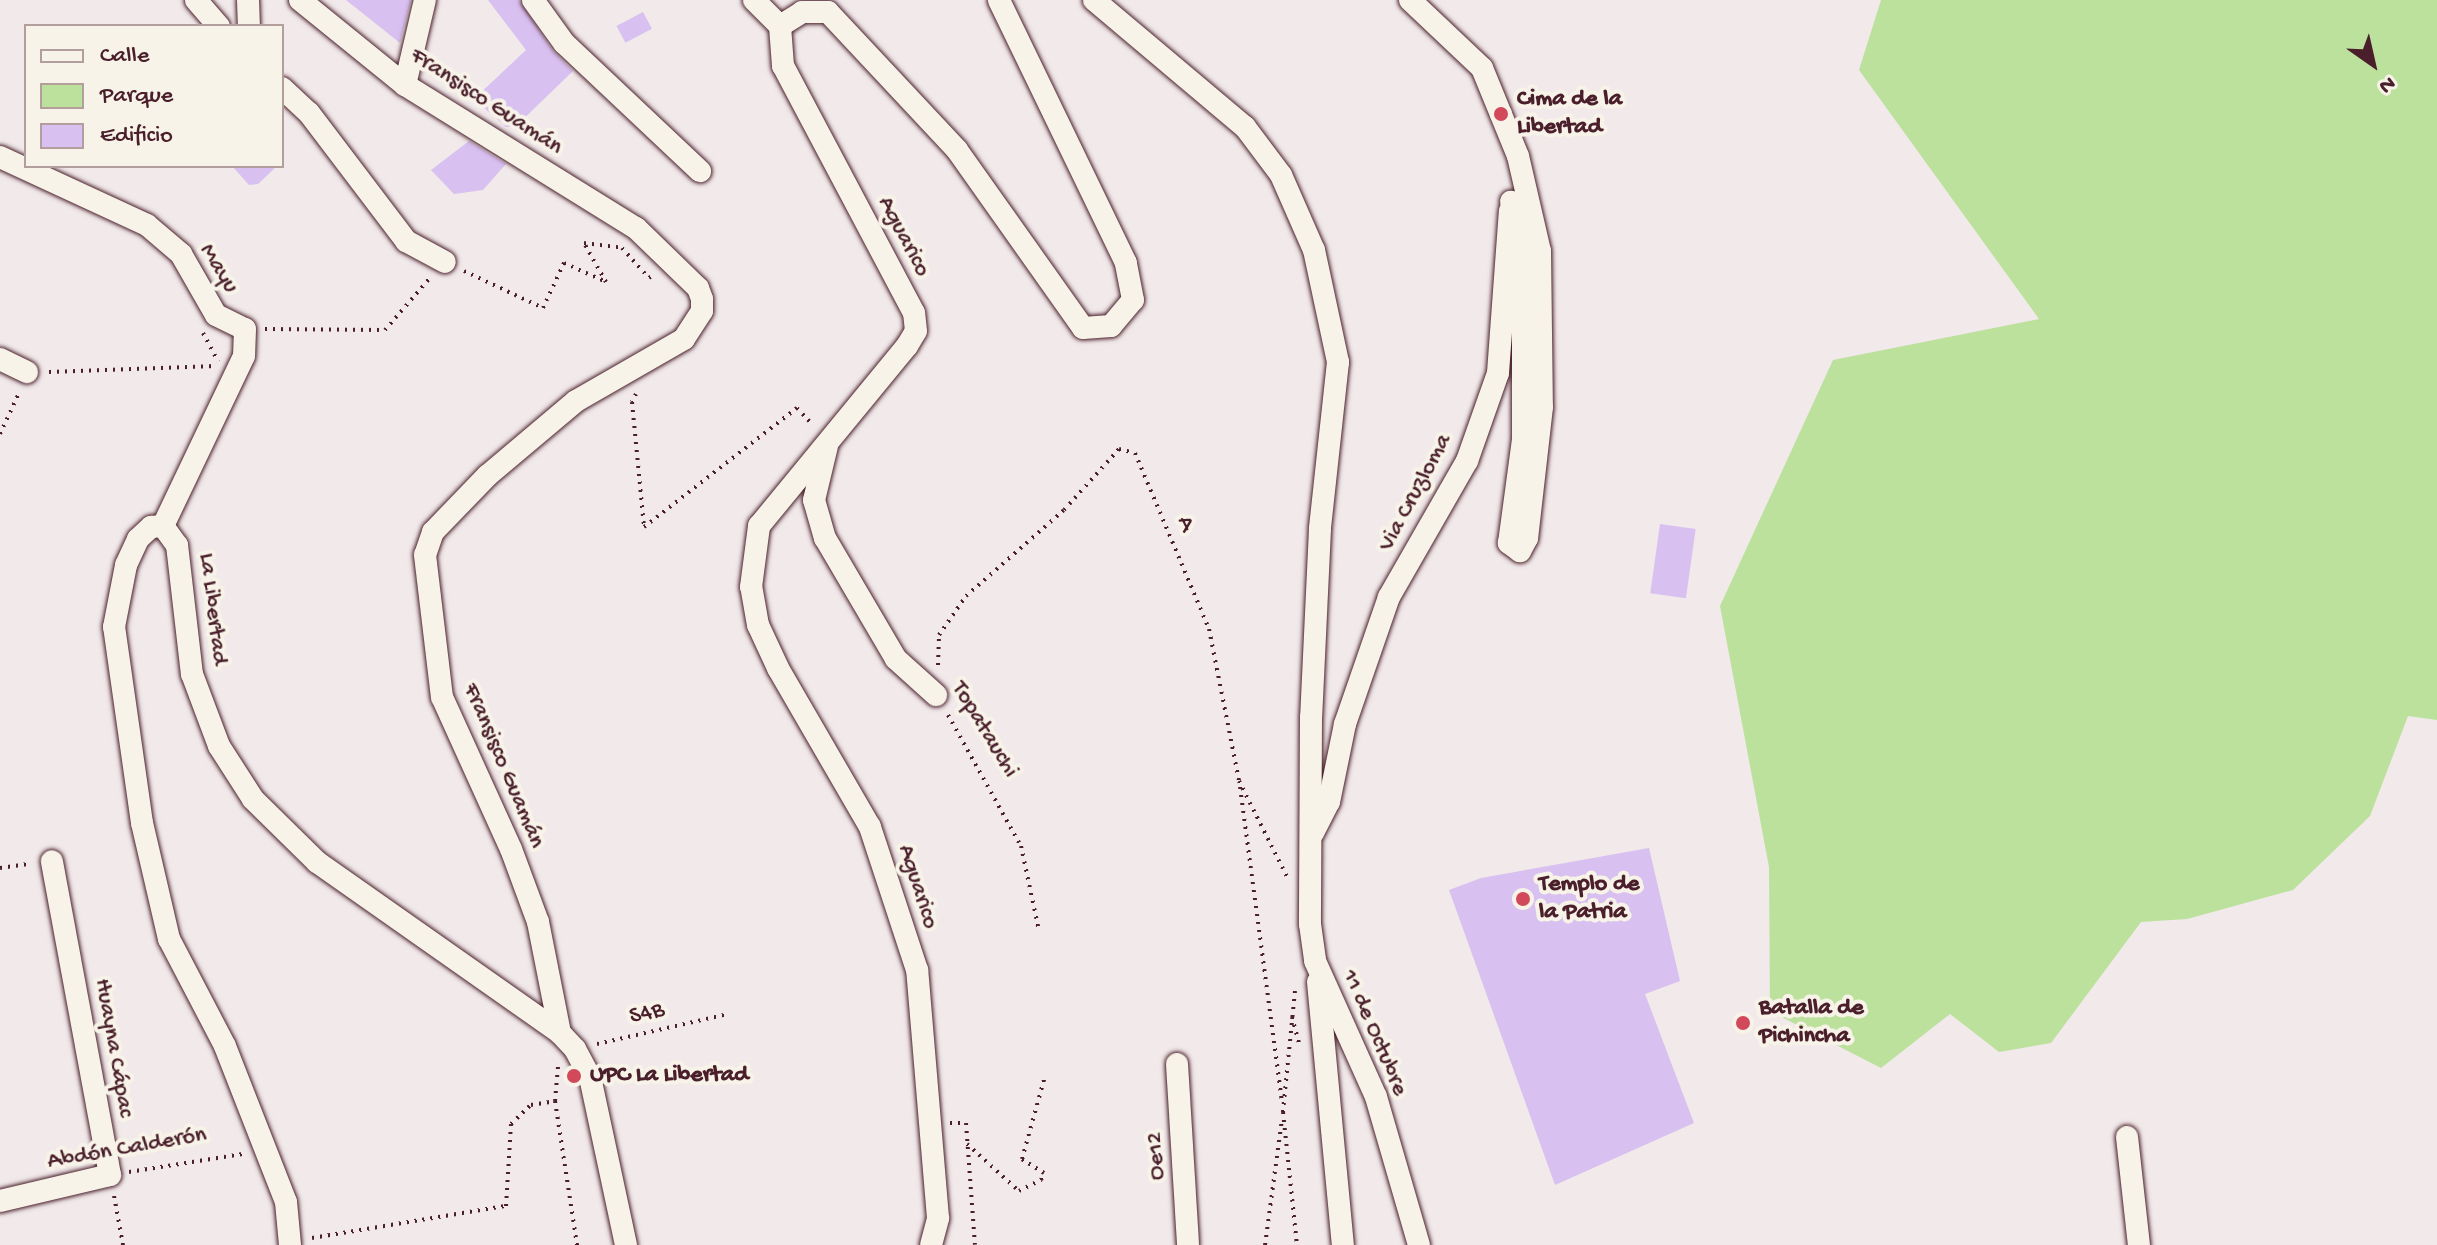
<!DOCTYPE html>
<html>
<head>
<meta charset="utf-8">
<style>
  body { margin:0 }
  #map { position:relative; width:2437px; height:1245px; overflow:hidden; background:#f1e9ea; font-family:"Gochi Hand",sans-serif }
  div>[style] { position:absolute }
  .green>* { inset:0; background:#bce19c }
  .building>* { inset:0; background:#d8c0f0; transform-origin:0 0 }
  .path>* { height:4px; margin-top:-2px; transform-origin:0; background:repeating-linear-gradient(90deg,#4a1f2b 0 2px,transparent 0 8px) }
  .roads { filter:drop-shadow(0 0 2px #4a1f2b) drop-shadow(0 0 2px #4a1f2b) }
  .minor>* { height:22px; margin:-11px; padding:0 11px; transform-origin:11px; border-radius:11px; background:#f7f3e8 }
  .dots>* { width:22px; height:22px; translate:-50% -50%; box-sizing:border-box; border:4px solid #f7f3e8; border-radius:50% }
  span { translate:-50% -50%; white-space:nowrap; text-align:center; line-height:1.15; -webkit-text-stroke:8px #f7f3e8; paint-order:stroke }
  .poi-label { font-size:24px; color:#4a1f2b; font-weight:700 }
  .left { translate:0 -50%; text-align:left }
  .street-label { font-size:24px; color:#4a1f2b }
  .legend { position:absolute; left:24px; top:24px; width:260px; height:144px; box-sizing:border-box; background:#f7f3e8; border:2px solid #b29e9c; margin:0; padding:10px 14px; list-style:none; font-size:24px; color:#4a1f2b }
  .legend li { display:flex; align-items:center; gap:16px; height:40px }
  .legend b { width:40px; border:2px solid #b29e9c }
  .north { position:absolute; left:2333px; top:24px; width:80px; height:80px; -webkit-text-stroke:6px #f7f3e8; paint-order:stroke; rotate:146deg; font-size:22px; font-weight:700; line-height:32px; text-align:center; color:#4a1f2b }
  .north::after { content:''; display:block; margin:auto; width:28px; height:36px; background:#4a1f2b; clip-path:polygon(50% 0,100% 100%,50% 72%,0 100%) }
</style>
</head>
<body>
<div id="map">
  <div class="green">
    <div style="clip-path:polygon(1881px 0,2437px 0,2437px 720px,2408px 716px,2370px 816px,2293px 890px,2187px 919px,2141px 922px,2051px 1043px,1999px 1052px,1950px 1014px,1881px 1068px,1770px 1011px,1769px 867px,1720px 606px,1833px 360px,2039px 319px,1859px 70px)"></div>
  </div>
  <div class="building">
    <div style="clip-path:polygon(346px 0,411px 0,400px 43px)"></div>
    <div style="clip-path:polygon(488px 0,519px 0,553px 51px,573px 71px,515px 127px,506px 127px,474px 99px,526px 50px)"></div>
    <div style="left:643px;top:12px;width:19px;height:30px;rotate:62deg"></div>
    <div style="clip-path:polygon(469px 141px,506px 164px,483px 190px,454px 194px,431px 170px)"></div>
    <div style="clip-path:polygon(232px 166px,277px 166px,258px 184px,249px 185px)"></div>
    <div style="left:1660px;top:524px;width:36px;height:70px;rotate:8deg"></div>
    <div style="clip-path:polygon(1649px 848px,1680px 981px,1645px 994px,1694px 1123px,1555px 1185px,1449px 890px,1481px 878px)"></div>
  </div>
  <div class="path">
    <div style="left:464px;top:271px;width:87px;rotate:25.1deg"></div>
    <div style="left:543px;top:308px;width:50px;rotate:-65deg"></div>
    <div style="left:564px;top:263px;width:46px;rotate:24.3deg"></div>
    <div style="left:606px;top:282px;width:45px;rotate:-119.4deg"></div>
    <div style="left:584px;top:243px;width:38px;rotate:7deg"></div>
    <div style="left:622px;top:248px;width:40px;rotate:48deg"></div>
    <div style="left:649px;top:278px;width:6px;rotate:-39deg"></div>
    <div style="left:265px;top:329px;width:120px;rotate:0.5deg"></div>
    <div style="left:385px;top:330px;width:67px;rotate:-49.2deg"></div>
    <div style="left:203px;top:333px;width:32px;rotate:62deg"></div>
    <div style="left:49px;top:372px;width:167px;rotate:-2.1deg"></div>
    <div style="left:636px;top:394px;width:9px;rotate:117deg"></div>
    <div style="left:632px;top:402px;width:126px;rotate:84.5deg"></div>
    <div style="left:644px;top:527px;width:194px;rotate:-37.9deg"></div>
    <div style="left:797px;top:408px;width:22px;rotate:47deg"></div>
    <div style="left:0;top:434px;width:45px;rotate:-65.1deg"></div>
    <div style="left:938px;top:665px;width:30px;rotate:-88deg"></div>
    <div style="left:939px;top:635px;width:47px;rotate:-55.3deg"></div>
    <div style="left:966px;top:596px;width:130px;rotate:-41.3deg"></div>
    <div style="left:1064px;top:510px;width:82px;rotate:-48deg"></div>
    <div style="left:1119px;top:449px;width:16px;rotate:14deg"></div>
    <div style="left:1135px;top:453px;width:191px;rotate:67.2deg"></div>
    <div style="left:1209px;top:629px;width:155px;rotate:78.8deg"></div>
    <div style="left:1239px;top:781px;width:107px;rotate:63.4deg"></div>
    <div style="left:948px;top:715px;width:150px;rotate:60.9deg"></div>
    <div style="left:1021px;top:846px;width:87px;rotate:78deg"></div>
    <div style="left:1240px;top:787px;width:316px;rotate:82.4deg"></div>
    <div style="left:0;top:868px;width:30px;rotate:-8deg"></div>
    <div style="left:1295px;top:991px;width:122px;rotate:95.7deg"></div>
    <div style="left:1283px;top:1112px;width:134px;rotate:84deg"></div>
    <div style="left:1292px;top:1017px;width:31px;rotate:75deg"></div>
    <div style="left:597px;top:1044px;width:134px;rotate:-12.9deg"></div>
    <div style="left:555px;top:1101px;width:146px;rotate:81.3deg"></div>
    <div style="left:950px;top:1123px;width:16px"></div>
    <div style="left:966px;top:1123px;width:122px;rotate:85.8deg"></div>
    <div style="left:967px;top:1144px;width:70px;rotate:42.1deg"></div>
    <div style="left:1019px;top:1191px;width:25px;rotate:-27deg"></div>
    <div style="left:1041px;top:1180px;width:8px;rotate:-67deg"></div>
    <div style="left:1044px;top:1173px;width:26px;rotate:-148deg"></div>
    <div style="left:1022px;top:1159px;width:86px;rotate:-74.5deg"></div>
    <div style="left:129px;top:1172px;width:115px;rotate:-9deg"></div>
    <div style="left:114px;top:1196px;width:50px;rotate:79.6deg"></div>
    <div style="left:312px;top:1238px;width:197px;rotate:-9.4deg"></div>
    <div style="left:506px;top:1206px;width:82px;rotate:-86.5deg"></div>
    <div style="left:511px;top:1124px;width:28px;rotate:-44deg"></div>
    <div style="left:531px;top:1105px;width:24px;rotate:-9deg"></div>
    <div style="left:555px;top:1101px;width:36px;rotate:-85deg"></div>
    <div style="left:1265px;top:1245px;width:126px;rotate:-82.3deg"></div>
  </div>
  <div class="roads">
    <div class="minor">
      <div style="left:196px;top:0;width:35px;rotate:49deg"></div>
      <div style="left:248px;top:0;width:26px;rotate:88deg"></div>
      <div style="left:300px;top:0;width:135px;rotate:39deg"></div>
      <div style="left:405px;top:85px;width:272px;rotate:31.8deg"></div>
      <div style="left:636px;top:228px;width:86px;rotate:44.1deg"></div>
      <div style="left:698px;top:288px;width:12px;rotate:70deg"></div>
      <div style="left:702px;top:299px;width:12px;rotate:90deg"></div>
      <div style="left:702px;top:311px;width:33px;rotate:123deg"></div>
      <div style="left:684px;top:339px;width:125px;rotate:150.1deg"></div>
      <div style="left:576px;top:401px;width:115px;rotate:139.9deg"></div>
      <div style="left:488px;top:475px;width:79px;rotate:134deg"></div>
      <div style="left:433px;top:532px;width:24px;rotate:109deg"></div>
      <div style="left:425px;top:555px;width:143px;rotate:83.2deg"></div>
      <div style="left:442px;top:697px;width:167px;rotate:65.6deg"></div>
      <div style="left:511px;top:849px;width:78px;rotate:69.7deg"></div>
      <div style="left:538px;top:922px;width:113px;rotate:78.8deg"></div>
      <div style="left:533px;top:0;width:53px;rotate:54.2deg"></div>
      <div style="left:564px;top:43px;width:187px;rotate:43.3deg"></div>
      <div style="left:754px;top:0;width:37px;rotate:45deg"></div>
      <div style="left:1094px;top:0;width:197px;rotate:40.1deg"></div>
      <div style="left:1245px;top:127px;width:60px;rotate:53.1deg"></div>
      <div style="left:1281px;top:175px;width:82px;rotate:66.3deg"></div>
      <div style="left:1314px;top:250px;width:115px;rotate:77.9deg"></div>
      <div style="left:1338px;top:362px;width:168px;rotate:96.2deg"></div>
      <div style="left:1320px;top:529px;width:188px;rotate:92.7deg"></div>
      <div style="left:1311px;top:717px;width:207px;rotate:90.3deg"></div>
      <div style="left:1310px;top:924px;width:37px;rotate:82deg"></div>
      <div style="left:1315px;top:961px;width:149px;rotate:65.8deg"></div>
      <div style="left:1376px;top:1097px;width:154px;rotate:73.8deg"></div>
      <div style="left:1410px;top:0;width:99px;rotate:43.4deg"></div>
      <div style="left:1482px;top:68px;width:95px;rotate:67.8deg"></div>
      <div style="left:1518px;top:156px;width:98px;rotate:77deg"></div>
      <div style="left:1540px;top:251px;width:156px;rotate:89.3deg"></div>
      <div style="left:1542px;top:407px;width:132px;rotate:96.5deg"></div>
      <div style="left:1527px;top:538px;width:15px;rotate:118deg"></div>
      <div style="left:1520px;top:551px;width:14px;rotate:-144deg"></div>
      <div style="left:1509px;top:543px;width:104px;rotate:-82.3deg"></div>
      <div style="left:1523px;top:440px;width:196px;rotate:-90deg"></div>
      <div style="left:1523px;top:244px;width:44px;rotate:-105.9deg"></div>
      <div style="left:405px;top:85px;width:87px;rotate:-76.8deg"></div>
      <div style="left:282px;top:88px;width:37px;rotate:43deg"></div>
      <div style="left:309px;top:113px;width:161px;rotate:52.8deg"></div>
      <div style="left:406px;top:241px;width:44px;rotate:28.3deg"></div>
      <div style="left:0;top:157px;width:162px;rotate:24.8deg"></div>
      <div style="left:147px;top:225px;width:45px;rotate:40.5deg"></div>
      <div style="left:181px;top:254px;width:70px;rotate:60.2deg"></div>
      <div style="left:216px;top:315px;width:32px;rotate:26deg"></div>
      <div style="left:245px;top:329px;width:27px;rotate:92deg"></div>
      <div style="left:244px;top:356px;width:188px;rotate:115.5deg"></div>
      <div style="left:0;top:359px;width:30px;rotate:26deg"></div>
      <div style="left:827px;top:446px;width:56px;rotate:103.5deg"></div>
      <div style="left:814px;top:500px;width:40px;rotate:74deg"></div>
      <div style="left:825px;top:538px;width:140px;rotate:59.6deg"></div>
      <div style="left:896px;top:659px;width:54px;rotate:42deg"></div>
      <div style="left:1313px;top:833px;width:35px;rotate:-63deg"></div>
      <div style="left:1329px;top:802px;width:80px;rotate:-78.4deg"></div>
      <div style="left:1345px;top:724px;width:134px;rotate:-70.9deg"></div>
      <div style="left:1389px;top:597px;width:157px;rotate:-60.2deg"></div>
      <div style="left:1467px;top:461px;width:93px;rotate:-70.6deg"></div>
      <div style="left:1498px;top:373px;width:162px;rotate:-85.8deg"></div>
      <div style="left:1318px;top:982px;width:264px;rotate:84.6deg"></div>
      <div style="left:1177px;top:1064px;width:181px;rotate:86.5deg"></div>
      <div style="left:2127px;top:1137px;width:109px;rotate:83.7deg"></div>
      <div style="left:0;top:1201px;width:113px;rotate:-13.3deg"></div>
      <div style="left:110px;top:1175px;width:319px;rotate:-100.5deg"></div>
      <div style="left:290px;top:1245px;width:43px;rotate:-95.3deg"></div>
      <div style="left:286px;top:1202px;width:168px;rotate:-111.4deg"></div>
      <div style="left:225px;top:1046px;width:121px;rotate:-117.6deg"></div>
      <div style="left:169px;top:939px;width:119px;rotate:-103.1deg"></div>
      <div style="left:142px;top:823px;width:198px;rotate:-98.1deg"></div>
      <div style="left:114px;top:627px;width:63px;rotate:-79deg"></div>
      <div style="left:126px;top:565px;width:29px;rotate:-65deg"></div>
      <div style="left:138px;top:539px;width:18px;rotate:-43deg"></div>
      <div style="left:151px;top:527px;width:12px;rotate:-5deg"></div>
      <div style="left:163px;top:526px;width:24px;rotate:54deg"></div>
      <div style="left:177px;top:545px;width:130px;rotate:83.4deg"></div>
      <div style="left:192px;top:674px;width:77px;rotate:69.4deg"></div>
      <div style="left:219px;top:746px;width:63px;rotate:57.3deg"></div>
      <div style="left:253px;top:799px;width:90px;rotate:44.5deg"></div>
      <div style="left:317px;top:862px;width:297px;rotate:35.1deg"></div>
      <div style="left:560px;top:1033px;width:22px;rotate:47deg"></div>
      <div style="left:575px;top:1049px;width:32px;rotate:62deg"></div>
      <div style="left:590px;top:1077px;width:172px;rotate:77.9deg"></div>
      <div style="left:931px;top:1245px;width:28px;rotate:-75deg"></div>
      <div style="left:938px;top:1218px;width:249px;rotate:-94.8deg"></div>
      <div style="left:917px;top:970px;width:151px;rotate:-108.2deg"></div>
      <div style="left:870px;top:827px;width:184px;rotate:-120.1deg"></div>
      <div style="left:778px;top:668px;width:47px;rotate:-114.9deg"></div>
      <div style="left:758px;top:625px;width:39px;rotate:-100deg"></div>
      <div style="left:751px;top:587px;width:62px;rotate:-82.5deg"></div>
      <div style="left:759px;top:526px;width:233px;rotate:-50.6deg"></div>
      <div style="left:907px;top:346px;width:17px;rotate:-59deg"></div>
      <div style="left:916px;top:331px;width:18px;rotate:-96deg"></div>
      <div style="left:914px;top:313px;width:280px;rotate:-117.9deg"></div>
      <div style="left:783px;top:66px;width:40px;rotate:-94.3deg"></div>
      <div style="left:780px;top:26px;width:26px;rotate:-32deg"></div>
      <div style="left:802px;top:12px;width:26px"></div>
      <div style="left:828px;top:12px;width:189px;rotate:46.9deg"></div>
      <div style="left:957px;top:150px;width:218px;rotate:54.7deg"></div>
      <div style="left:1083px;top:328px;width:28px;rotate:-4deg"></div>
      <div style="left:1111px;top:326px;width:34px;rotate:-50deg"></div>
      <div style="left:1133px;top:300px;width:38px;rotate:-101deg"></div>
      <div style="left:1126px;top:263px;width:292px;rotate:-115.8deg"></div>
    </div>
  </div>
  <div class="dots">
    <div style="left:1501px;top:114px;background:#d1495b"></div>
    <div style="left:1523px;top:899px;background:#d1495b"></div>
    <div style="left:1743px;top:1023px;background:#d1495b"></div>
    <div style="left:574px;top:1076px;background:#d1495b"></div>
  </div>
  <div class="poi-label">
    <span class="left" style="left:1517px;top:114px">Cima de la<br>Libertad</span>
    <span class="left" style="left:1539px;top:899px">Templo de<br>la Patria</span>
    <span class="left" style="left:1759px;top:1023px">Batalla de<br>Pichincha</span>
    <span class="left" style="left:590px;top:1076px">UPC La Libertad</span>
  </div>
  <div class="street-label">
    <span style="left:486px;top:102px;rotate:33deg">Fransisco Guamán</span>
    <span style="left:903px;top:237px;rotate:62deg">Aguarico</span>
    <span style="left:218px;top:269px;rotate:58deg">Mayu</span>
    <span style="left:1416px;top:493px;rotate:-62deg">Via Cruzloma</span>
    <span style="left:1185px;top:524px;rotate:68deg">A</span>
    <span style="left:212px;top:609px;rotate:83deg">La Libertad</span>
    <span style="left:984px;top:730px;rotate:59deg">Topatauchi</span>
    <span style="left:503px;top:766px;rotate:67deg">Fransisco Guamán</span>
    <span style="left:917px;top:887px;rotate:72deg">Aguarico</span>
    <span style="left:647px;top:1014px;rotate:-13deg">S4B</span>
    <span style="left:1374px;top:1033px;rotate:67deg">11 de Octubre</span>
    <span style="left:113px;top:1048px;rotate:80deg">Huayna Cápac</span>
    <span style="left:127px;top:1149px;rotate:-10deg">Abdón Calderón</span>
    <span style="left:1157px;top:1156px;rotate:-94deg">Oe12</span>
  </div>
  <ul class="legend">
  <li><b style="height:10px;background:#f7f3e8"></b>Calle</li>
  <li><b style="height:22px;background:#bce19c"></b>Parque</li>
  <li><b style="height:22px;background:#d8c0f0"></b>Edificio</li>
  </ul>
  <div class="north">N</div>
</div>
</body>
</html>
